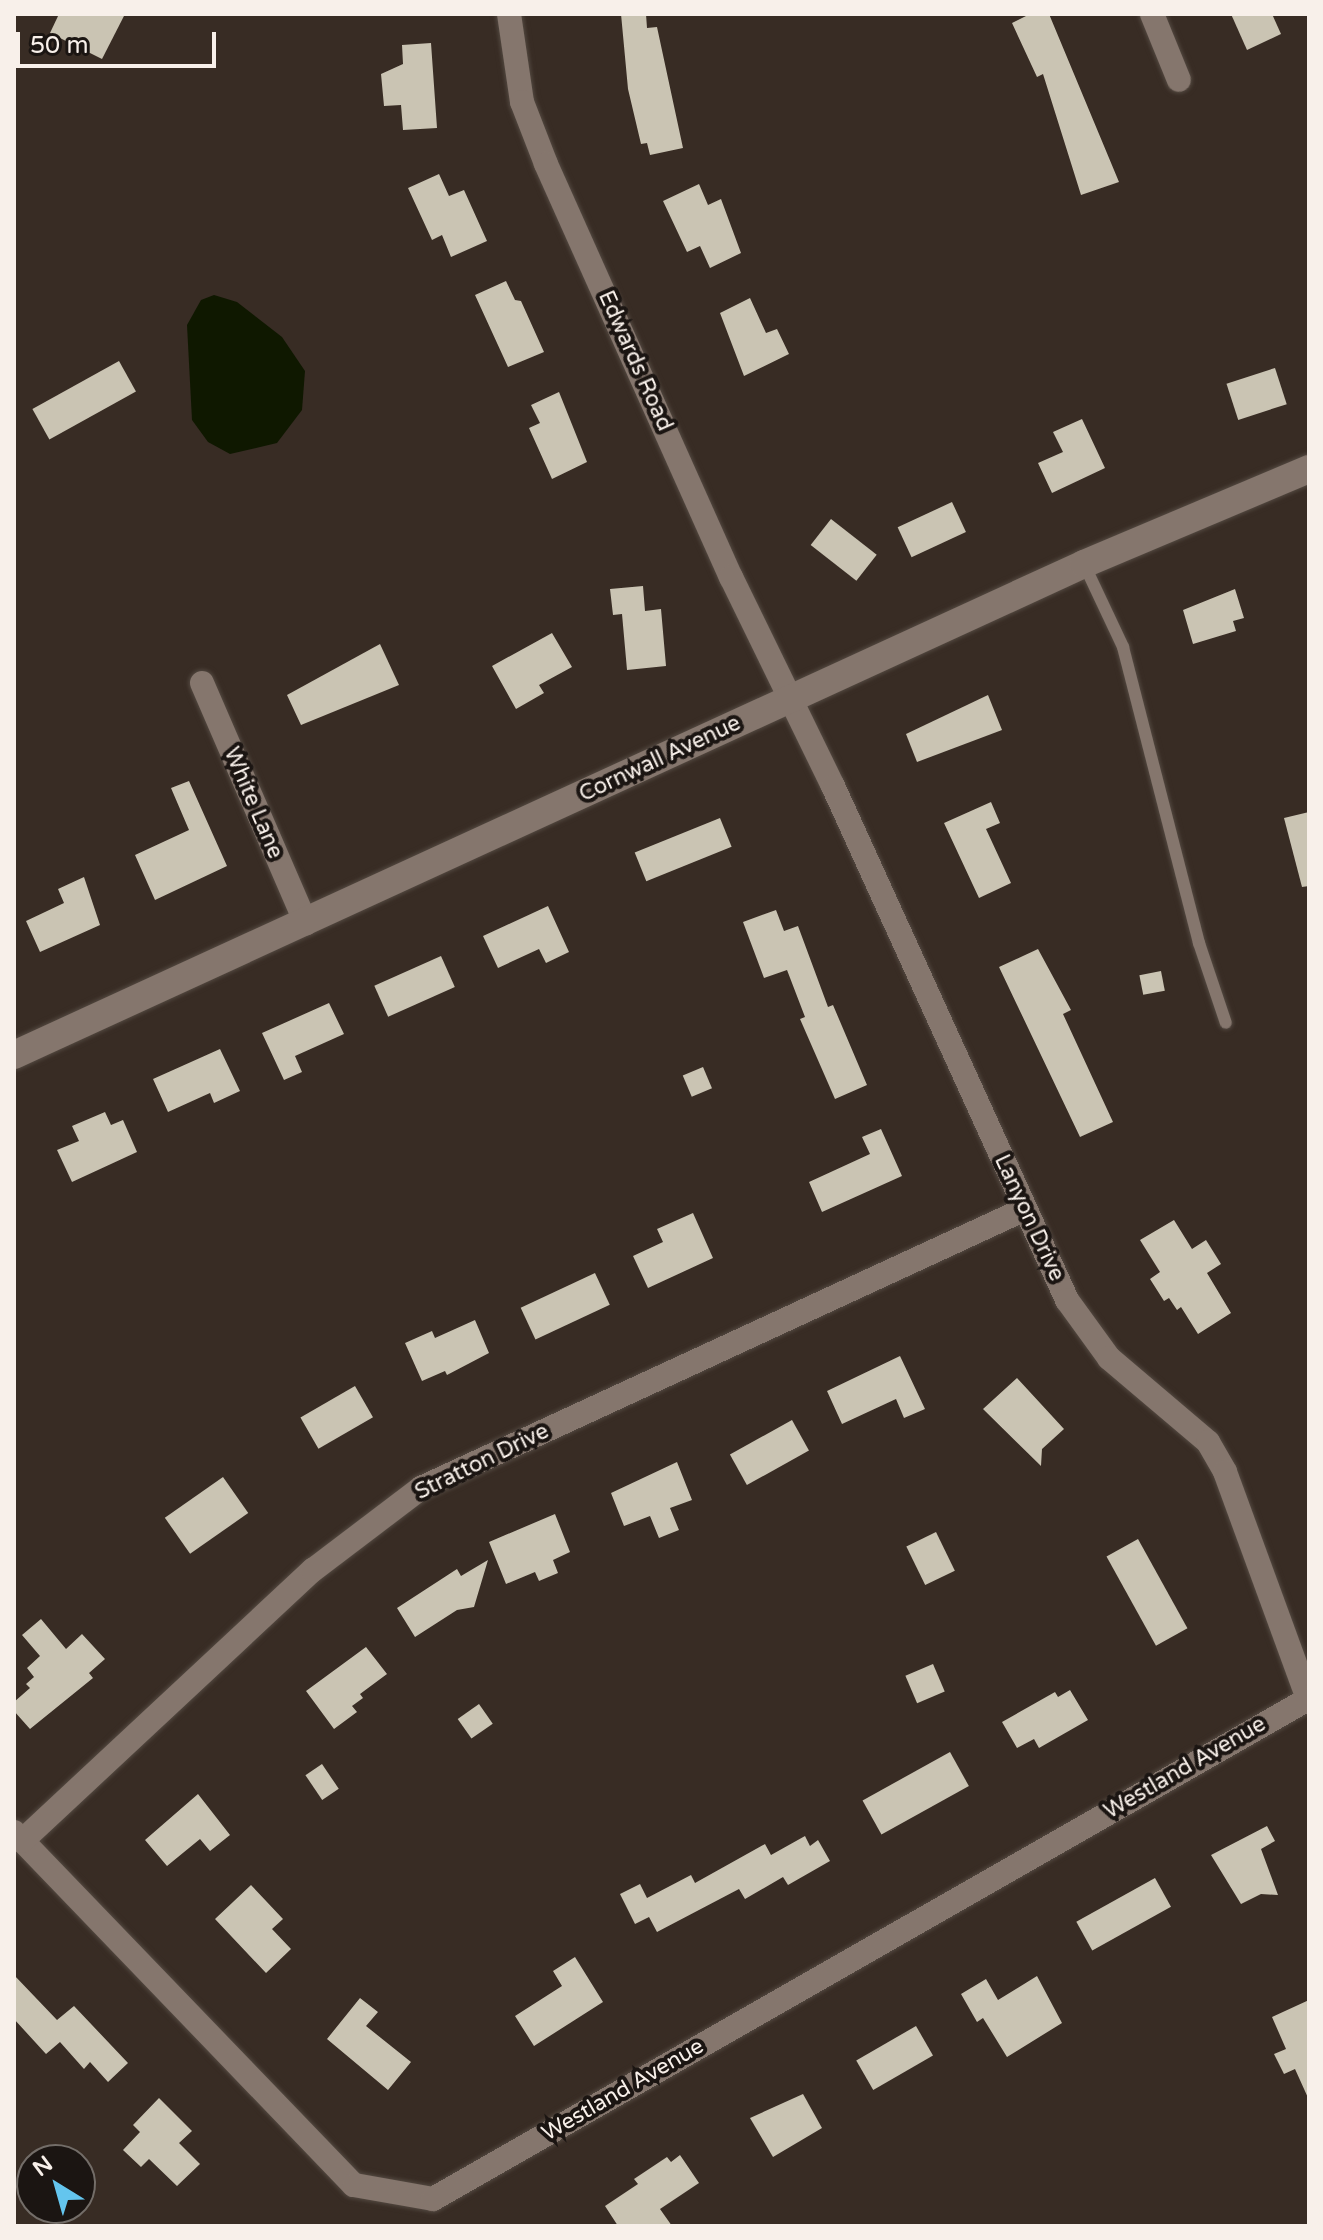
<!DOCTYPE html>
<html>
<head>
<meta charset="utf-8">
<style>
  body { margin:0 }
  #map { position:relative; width:1323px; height:2240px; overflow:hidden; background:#382c24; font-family:"Varela Round",sans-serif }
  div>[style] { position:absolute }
  .water>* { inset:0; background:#0f1800 }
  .building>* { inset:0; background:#cac4b3; transform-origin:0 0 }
  .roads { filter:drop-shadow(0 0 2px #534941) drop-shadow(0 0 2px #534941) }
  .service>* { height:12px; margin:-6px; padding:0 6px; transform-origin:6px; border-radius:6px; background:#85766d }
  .minor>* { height:24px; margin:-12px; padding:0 12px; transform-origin:12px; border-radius:12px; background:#85766d }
  .tertiary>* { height:28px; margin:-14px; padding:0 14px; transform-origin:14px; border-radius:14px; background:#85766d }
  span { translate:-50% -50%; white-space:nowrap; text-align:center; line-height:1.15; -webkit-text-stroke:8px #1b1512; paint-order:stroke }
  .street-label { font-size:22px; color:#f8f0ea }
  .frame { position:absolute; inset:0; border:16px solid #f8f0ea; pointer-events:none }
  .north { position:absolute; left:16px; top:2144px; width:80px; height:80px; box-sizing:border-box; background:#1b1512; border:2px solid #736d68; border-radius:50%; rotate:323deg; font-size:22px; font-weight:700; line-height:32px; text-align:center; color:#f8f0ea }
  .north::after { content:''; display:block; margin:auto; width:28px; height:36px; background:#64c5ee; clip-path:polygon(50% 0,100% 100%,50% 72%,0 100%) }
  .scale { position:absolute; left:16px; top:32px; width:200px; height:36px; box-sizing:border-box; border:4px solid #f8f0ea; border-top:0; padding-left:10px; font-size:24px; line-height:28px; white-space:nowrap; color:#f8f0ea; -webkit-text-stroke:6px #1b1512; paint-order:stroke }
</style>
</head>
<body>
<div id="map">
  <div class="water">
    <div style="clip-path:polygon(214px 295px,237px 302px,282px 337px,305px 371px,302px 410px,277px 443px,230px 454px,208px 442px,192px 420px,187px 325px,201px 300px)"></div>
  </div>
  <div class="building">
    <div style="clip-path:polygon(59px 14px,125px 14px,102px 59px,50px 33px)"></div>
    <div style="clip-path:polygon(621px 14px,646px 14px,647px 28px,657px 27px,683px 148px,650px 155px,647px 143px,641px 144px,628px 89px)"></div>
    <div style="clip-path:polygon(1030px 14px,1049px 14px,1119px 182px,1081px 195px,1043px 74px,1037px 77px,1012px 23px)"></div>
    <div style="clip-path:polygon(1231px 14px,1272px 14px,1281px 34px,1247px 50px)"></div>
    <div style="clip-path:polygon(431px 43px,437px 128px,403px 130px,401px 105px,384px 106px,381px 74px,403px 64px,402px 45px)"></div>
    <div style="clip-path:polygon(439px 174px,449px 196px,464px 190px,487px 241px,451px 257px,442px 235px,432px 240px,408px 188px)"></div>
    <div style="clip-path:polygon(699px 184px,708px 205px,721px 199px,741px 253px,710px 268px,700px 246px,687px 252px,663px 201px)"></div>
    <div style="clip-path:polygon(506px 281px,515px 300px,521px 301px,544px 352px,508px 367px,475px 295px)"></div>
    <div style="clip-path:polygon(750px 298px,766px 333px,777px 329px,789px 354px,744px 376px,720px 313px)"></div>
    <div style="left:119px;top:361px;width:35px;height:99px;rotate:61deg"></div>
    <div style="left:1275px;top:368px;width:38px;height:51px;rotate:72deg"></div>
    <div style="clip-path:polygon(559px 392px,587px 462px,552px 479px,529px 428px,540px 423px,531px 405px)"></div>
    <div style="clip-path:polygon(1082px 419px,1105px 468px,1052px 493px,1038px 463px,1063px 452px,1053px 432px)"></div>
    <div style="left:952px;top:502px;width:33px;height:60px;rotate:65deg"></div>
    <div style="left:831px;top:519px;width:58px;height:33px;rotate:38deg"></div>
    <div style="clip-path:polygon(643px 586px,645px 611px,661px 609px,666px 666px,627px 670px,622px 614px,613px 615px,610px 589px)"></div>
    <div style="clip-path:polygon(1235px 589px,1244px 618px,1233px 621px,1236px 631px,1193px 644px,1183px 610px)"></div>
    <div style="clip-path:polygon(552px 633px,572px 667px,539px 685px,544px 693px,516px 709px,492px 666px)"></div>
    <div style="clip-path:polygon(380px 644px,399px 685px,301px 725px,287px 695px)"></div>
    <div style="clip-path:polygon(988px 695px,1002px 730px,917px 762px,906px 734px)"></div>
    <div style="clip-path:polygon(189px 781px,227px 866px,155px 900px,135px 855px,189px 830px,171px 788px)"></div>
    <div style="clip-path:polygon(991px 802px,1000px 823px,986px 829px,1011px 883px,979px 898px,944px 823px)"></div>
    <div style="clip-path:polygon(1309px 812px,1309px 886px,1302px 887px,1284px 818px)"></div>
    <div style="left:720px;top:818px;width:31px;height:92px;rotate:68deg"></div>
    <div style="clip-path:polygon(84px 877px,100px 925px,40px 952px,26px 921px,64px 903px,58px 889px)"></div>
    <div style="clip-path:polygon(548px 906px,569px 952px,546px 963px,539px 949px,498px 968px,483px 936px)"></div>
    <div style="clip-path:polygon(776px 910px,784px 931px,798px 926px,828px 1007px,833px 1005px,867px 1085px,835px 1099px,800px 1019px,805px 1017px,787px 970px,764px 978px,743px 922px)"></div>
    <div style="clip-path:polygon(1038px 949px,1071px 1010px,1063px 1014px,1113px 1122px,1080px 1137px,999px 967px)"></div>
    <div style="left:441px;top:956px;width:34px;height:73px;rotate:66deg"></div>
    <div style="left:1161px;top:971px;width:20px;height:22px;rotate:79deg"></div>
    <div style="clip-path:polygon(329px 1003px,344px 1034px,295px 1056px,302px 1072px,284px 1080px,262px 1033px)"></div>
    <div style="clip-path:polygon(220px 1049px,240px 1091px,214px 1103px,210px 1093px,168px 1112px,153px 1079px)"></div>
    <div style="left:703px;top:1067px;width:23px;height:22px;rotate:67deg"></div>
    <div style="clip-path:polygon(105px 1112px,111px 1125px,123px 1120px,137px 1152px,72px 1182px,57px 1150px,79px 1141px,72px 1126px)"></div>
    <div style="clip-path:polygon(881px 1129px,902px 1176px,822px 1212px,809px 1182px,870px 1154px,862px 1137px)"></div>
    <div style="clip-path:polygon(693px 1213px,713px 1258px,648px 1288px,633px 1256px,663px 1242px,657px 1229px)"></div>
    <div style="clip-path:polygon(1174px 1220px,1192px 1249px,1206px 1240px,1221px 1264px,1207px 1273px,1231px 1313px,1198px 1334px,1181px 1307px,1177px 1310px,1169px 1298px,1164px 1301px,1150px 1279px,1160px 1272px,1140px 1240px)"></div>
    <div style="left:595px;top:1273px;width:35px;height:82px;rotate:65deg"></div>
    <div style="clip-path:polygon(475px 1320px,489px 1353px,447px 1375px,445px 1371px,422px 1381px,405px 1343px,432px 1331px,435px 1338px)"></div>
    <div style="clip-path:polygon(900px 1356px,925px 1409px,904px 1418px,896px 1399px,842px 1424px,827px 1391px)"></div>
    <div style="clip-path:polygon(1017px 1378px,1064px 1429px,1042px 1449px,1041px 1466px,983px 1409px)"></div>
    <div style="left:355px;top:1386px;width:36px;height:63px;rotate:60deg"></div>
    <div style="left:792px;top:1420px;width:35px;height:71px;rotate:61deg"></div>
    <div style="clip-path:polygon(677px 1462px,692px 1500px,670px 1508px,679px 1530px,659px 1538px,650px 1516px,624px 1526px,611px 1493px)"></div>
    <div style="left:223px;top:1477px;width:44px;height:71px;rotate:55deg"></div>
    <div style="clip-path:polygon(555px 1514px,570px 1552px,553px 1560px,558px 1573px,539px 1581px,535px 1572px,506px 1584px,489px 1542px)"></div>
    <div style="left:936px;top:1532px;width:43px;height:33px;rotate:64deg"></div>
    <div style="left:1138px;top:1539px;width:102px;height:36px;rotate:61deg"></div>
    <div style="clip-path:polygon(488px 1560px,474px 1607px,457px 1610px,415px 1637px,397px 1608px,457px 1569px,461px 1576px)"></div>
    <div style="clip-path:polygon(41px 1619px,66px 1649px,82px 1634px,105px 1659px,89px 1673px,93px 1678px,30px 1729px,14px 1711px,14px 1702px,30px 1688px,26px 1684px,34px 1677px,27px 1668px,40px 1656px,22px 1635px)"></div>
    <div style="clip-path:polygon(366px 1647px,387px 1674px,360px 1694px,363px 1698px,352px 1706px,357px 1712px,334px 1729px,306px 1691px)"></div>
    <div style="left:933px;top:1664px;width:30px;height:30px;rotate:67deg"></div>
    <div style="clip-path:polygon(1070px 1690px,1088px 1720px,1039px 1748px,1034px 1739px,1017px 1748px,1002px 1722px,1055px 1692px,1058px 1697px)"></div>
    <div style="left:479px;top:1704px;width:24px;height:26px;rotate:55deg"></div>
    <div style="left:950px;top:1752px;width:39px;height:100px;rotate:61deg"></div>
    <div style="left:322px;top:1764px;width:30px;height:20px;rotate:56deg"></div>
    <div style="clip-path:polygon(198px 1794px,230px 1835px,210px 1851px,200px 1839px,167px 1866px,145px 1840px)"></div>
    <div style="clip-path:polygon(1267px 1826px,1275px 1841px,1261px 1849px,1278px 1895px,1261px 1894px,1241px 1904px,1211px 1855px)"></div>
    <div style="clip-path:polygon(805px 1836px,810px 1846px,818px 1840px,830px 1861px,788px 1885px,783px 1877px,745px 1899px,739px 1889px,657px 1932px,649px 1917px,635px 1924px,620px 1894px,640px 1884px,647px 1898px,691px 1875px,695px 1883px,765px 1844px,771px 1855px)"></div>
    <div style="left:1155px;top:1878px;width:33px;height:90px;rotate:61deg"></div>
    <div style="clip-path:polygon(251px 1885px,283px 1919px,272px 1929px,291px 1949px,266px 1973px,215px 1919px)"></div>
    <div style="clip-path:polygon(575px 1957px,603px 2002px,534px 2046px,515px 2016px,562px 1986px,553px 1971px)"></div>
    <div style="clip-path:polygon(14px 1975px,57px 2020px,74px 2006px,128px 2063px,108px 2082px,90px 2062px,84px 2069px,60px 2042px,46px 2054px,14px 2019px)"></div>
    <div style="clip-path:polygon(1037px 1976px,1062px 2023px,1007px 2057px,983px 2018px,977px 2022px,961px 1994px,986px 1979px,998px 2000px)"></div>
    <div style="clip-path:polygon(360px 1998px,378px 2012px,366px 2026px,411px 2062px,388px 2090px,327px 2039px)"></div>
    <div style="clip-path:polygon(1309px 2000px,1309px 2100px,1295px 2069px,1284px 2074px,1274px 2054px,1286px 2049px,1272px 2017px)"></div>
    <div style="left:916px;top:2026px;width:34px;height:69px;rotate:60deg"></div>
    <div style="clip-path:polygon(803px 2094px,822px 2128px,773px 2157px,750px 2118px)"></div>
    <div style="clip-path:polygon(159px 2098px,192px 2131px,179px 2143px,200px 2164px,177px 2186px,149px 2159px,141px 2167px,123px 2150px,140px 2132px,133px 2125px)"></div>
    <div style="clip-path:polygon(680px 2155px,699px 2183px,660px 2209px,672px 2226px,618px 2226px,605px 2206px,638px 2184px,634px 2179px,667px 2157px,671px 2162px)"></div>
  </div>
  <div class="roads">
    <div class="service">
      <div style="left:1084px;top:564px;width:92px;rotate:64.8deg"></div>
      <div style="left:1123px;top:647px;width:306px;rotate:75.6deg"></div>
      <div style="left:1199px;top:943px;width:84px;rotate:71.4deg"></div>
    </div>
    <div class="minor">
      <div style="left:509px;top:14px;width:89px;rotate:81.6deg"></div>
      <div style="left:522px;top:102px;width:66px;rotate:68.8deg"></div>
      <div style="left:546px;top:164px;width:453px;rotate:65.9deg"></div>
      <div style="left:731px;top:577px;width:233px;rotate:64deg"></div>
      <div style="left:833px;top:786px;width:565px;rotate:65.52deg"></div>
      <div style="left:1067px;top:1300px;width:72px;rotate:54.1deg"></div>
      <div style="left:1109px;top:1358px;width:130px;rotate:40.3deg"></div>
      <div style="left:1208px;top:1442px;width:34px;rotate:60deg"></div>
      <div style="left:1225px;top:1472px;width:244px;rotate:69.9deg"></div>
      <div style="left:1152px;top:14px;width:71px;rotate:67.8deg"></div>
      <div style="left:202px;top:683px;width:262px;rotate:66.6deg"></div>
      <div style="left:14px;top:1832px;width:490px;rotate:46.1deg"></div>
      <div style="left:354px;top:2185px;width:80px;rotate:10deg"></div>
      <div style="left:433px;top:2199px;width:1008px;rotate:-29.74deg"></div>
      <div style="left:22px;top:1841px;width:398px;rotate:-43deg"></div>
      <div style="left:313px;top:1570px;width:136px;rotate:-37.2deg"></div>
      <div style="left:421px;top:1488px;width:665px;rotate:-24.79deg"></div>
    </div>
    <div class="tertiary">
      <div style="left:14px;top:1055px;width:1177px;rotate:-24.65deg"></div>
      <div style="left:1084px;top:564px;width:244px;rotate:-22.9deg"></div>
    </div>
  </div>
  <div class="street-label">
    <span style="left:635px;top:361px;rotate:66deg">Edwards Road</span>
    <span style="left:660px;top:759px;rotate:-25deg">Cornwall Avenue</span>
    <span style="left:253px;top:803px;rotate:67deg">White Lane</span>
    <span style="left:1029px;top:1218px;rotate:65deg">Lanyon Drive</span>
    <span style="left:482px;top:1462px;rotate:-26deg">Stratton Drive</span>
    <span style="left:1185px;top:1768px;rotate:-30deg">Westland Avenue</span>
    <span style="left:623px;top:2090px;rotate:-30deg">Westland Avenue</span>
  </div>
  <div class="frame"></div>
  <div class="north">N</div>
  <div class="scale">50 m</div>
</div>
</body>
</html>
